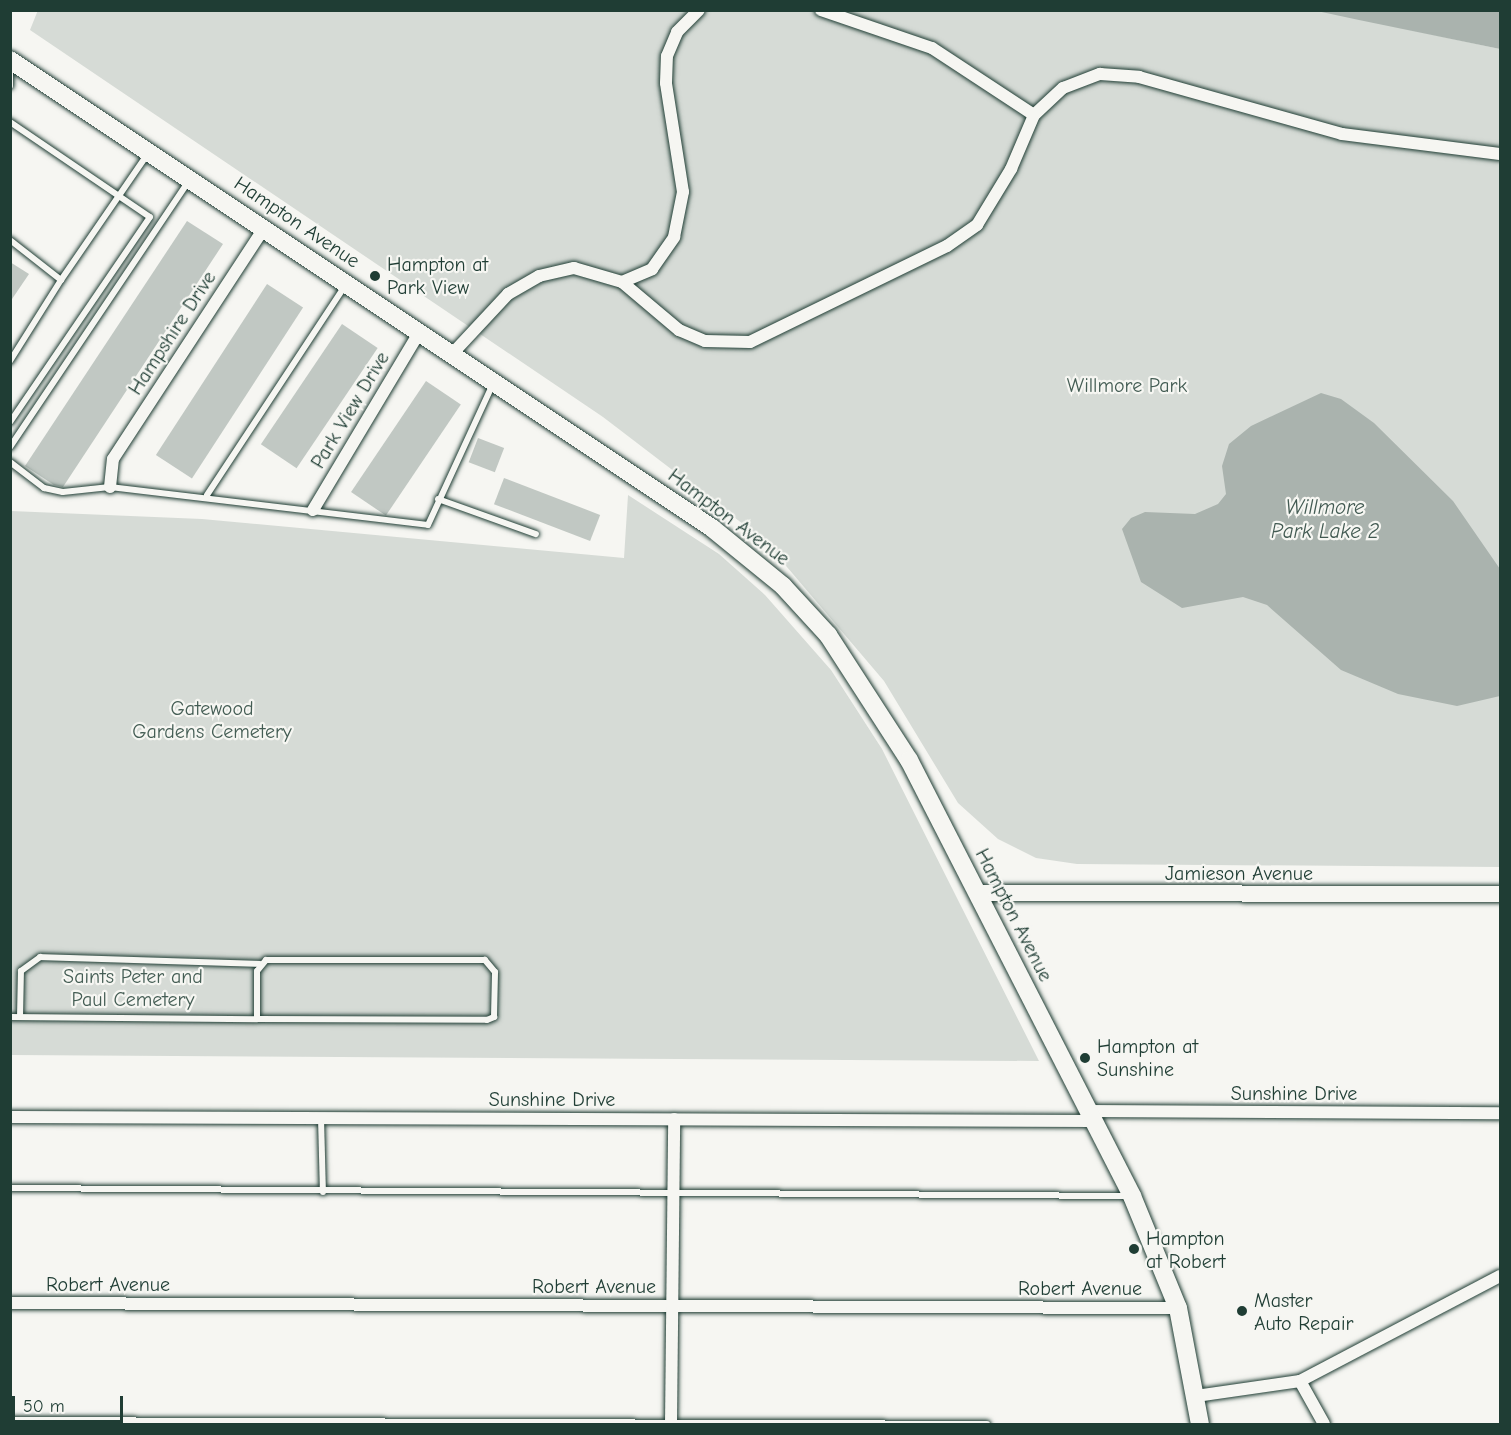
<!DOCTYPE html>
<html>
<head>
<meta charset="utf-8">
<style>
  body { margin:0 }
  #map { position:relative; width:1511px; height:1435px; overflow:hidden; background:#f6f6f2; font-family:"Comic Neue",sans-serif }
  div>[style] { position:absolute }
  .green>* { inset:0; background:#d6dbd6 }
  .water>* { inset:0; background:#aab3ae }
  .building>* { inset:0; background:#c1c8c3; transform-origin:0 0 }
  .roads { filter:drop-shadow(0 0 2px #1f3d34) drop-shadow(0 0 2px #1f3d34) }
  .service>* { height:6px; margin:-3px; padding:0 3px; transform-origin:3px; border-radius:3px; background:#f6f6f2 }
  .minor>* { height:12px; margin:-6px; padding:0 6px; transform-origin:6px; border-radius:6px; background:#f6f6f2 }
  .secondary>* { height:16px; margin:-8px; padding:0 8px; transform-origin:8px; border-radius:8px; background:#f6f6f2 }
  .primary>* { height:18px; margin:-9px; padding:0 9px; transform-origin:9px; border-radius:9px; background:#f6f6f2 }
  .dots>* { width:16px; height:16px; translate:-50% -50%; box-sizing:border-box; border:3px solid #f6f6f2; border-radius:50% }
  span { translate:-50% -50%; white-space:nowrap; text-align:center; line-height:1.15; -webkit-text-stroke:4.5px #f6f6f2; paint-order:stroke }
  .street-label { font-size:20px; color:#1f3d34 }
  .poi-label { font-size:20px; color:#1f3d34 }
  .left { translate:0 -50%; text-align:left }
  .park-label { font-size:20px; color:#445d54 }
  .water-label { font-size:21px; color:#425a52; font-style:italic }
  .frame { position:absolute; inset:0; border:12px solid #1f3d34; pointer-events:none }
  .scale { position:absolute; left:12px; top:1396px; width:111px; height:27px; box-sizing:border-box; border:3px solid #1f3d34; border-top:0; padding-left:8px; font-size:18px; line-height:21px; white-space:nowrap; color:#1f3d34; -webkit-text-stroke:4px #f6f6f2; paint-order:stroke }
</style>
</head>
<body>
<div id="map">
  <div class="green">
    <div style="clip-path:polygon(38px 10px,1317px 10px,1500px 49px,1500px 867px,1077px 864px,1036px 858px,998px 839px,958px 803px,884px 681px,764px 540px,603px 417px,30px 30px)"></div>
    <div style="clip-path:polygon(628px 495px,719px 554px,765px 595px,831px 670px,882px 749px,1039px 1061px,11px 1055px,11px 511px,202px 519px,624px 558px)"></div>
  </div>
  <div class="water">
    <div style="clip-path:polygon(1317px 11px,1500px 11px,1500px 49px,1359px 20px)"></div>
    <div style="clip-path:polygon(1321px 393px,1341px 399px,1374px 423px,1453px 501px,1500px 569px,1500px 696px,1457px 706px,1398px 694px,1341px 670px,1267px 605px,1243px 597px,1182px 608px,1141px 582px,1122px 529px,1131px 518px,1145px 512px,1195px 514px,1218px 504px,1226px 494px,1222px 466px,1229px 444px,1251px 426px)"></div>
  </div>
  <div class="building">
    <div style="clip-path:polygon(187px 221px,223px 244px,63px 487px,54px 485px,25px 466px)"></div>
    <div style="clip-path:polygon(10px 262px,29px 274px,10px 302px)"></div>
    <div style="left:267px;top:284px;width:43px;height:204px;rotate:33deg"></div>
    <div style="left:342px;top:324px;width:43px;height:145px;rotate:34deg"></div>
    <div style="left:426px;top:381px;width:42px;height:134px;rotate:34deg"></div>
    <div style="left:478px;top:438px;width:28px;height:26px;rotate:21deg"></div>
    <div style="left:504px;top:478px;width:103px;height:28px;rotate:21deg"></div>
  </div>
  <div class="roads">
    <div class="service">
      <div style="left:10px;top:68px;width:18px;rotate:90deg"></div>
      <div style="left:10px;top:122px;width:169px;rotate:34.2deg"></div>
      <div style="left:150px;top:217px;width:248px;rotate:124.3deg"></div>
      <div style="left:10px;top:240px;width:65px;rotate:38.1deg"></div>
      <div style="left:61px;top:280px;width:96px;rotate:122.2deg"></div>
      <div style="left:61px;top:280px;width:152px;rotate:-55.5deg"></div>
      <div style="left:10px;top:447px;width:319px;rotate:-56.1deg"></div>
      <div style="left:10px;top:462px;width:43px;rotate:37.4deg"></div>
      <div style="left:44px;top:488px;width:19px;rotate:12deg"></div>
      <div style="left:63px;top:492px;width:47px;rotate:-6.1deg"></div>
      <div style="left:110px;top:487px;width:320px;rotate:6.8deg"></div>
      <div style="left:428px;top:525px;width:155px;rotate:-65.3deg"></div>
      <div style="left:207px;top:495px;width:250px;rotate:-56.6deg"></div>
      <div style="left:438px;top:499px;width:104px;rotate:19.7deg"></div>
      <div style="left:10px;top:1017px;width:247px;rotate:0.5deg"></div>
      <div style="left:257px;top:1019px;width:230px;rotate:0.2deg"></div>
      <div style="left:487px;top:1020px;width:8px;rotate:-23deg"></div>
      <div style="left:494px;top:1017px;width:45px;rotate:-88.7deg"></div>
      <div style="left:495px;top:972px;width:16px;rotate:-130deg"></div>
      <div style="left:485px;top:960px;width:219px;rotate:180deg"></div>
      <div style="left:266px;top:960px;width:14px;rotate:129deg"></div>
      <div style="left:257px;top:971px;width:48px;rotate:90deg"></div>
      <div style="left:20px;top:1017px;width:46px;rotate:-88.8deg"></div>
      <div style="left:21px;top:971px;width:24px;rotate:-36deg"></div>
      <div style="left:40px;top:957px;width:220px;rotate:1.8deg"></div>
      <div style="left:321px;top:1118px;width:74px;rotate:88.5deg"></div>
      <div style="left:10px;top:1188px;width:1119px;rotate:0.41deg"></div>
      <div style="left:10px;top:1420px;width:977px;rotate:0.23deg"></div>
    </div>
    <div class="minor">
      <div style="left:821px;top:10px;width:117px;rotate:18.9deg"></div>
      <div style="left:932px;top:48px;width:122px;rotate:33.3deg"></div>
      <div style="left:1034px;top:115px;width:40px;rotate:-43deg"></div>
      <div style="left:1063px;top:88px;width:40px;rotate:-21deg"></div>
      <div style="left:1100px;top:74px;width:39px;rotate:4deg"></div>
      <div style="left:1139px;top:77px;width:211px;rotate:15.7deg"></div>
      <div style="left:1342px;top:134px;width:159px;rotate:7.2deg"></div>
      <div style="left:622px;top:282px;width:33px;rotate:-23deg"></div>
      <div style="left:652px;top:269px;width:39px;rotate:-55deg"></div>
      <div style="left:674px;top:237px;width:46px;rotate:-78.7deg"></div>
      <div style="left:683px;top:192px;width:110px;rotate:-98.9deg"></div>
      <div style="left:666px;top:83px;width:27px;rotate:-88deg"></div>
      <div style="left:667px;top:56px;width:26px;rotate:-67deg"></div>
      <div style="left:677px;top:32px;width:31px;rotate:-45deg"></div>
      <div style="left:453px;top:353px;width:81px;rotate:-47deg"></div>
      <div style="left:508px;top:294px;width:36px;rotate:-30deg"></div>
      <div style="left:539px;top:276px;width:36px;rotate:-13deg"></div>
      <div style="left:574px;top:268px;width:50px;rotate:16.3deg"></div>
      <div style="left:622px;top:282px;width:75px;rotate:40.1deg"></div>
      <div style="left:679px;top:330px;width:28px;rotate:23deg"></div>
      <div style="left:705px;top:341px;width:45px;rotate:1.3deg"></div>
      <div style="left:750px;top:342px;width:219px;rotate:-26deg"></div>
      <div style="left:947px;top:246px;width:37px;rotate:-35deg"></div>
      <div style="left:977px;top:225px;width:66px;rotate:-58.7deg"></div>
      <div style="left:1011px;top:169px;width:59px;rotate:-66.9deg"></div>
      <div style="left:110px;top:487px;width:28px;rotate:-84deg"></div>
      <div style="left:113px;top:459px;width:276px;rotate:-56.8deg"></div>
      <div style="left:313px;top:510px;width:209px;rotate:-59.1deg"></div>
      <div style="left:1088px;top:1111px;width:412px;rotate:0.3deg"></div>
      <div style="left:10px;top:1117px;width:1083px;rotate:0.21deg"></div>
      <div style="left:10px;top:1303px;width:1168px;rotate:0.25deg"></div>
      <div style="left:1300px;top:1381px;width:49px;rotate:60.8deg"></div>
      <div style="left:1196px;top:1396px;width:105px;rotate:-8.2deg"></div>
      <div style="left:1300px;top:1381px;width:226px;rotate:-27.7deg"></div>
      <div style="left:671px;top:1424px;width:305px;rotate:-89.4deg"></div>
    </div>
    <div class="secondary">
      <div style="left:978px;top:893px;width:522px;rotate:0.11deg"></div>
    </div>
    <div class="primary">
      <div style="left:10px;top:60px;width:844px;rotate:33.69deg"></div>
      <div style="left:712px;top:528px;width:92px;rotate:39.2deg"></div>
      <div style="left:783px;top:586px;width:67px;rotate:47.4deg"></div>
      <div style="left:828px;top:635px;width:149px;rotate:57.1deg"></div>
      <div style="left:909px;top:760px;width:490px;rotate:62.9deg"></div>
      <div style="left:1132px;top:1196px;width:121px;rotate:67.7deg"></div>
      <div style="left:1178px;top:1308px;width:118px;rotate:79.3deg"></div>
    </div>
  </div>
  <div class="dots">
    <div style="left:375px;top:276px;background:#1f3d34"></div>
    <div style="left:1085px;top:1058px;background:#1f3d34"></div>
    <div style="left:1134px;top:1249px;background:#1f3d34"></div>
    <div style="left:1242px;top:1311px;background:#1f3d34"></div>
  </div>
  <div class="street-label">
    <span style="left:297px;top:222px;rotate:34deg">Hampton Avenue</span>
    <span style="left:172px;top:333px;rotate:-57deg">Hampshire Drive</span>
    <span style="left:350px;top:410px;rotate:-59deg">Park View Drive</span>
    <span style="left:729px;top:517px;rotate:37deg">Hampton Avenue</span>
    <span style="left:1239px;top:873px">Jamieson Avenue</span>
    <span style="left:1014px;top:915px;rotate:63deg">Hampton Avenue</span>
    <span style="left:1294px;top:1093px">Sunshine Drive</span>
    <span style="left:552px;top:1099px">Sunshine Drive</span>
    <span style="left:108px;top:1284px">Robert Avenue</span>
    <span style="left:594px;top:1286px">Robert Avenue</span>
    <span style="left:1080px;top:1288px">Robert Avenue</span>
  </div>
  <div class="poi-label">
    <span class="left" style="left:387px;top:276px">Hampton at<br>Park View</span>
    <span class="left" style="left:1097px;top:1058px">Hampton at<br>Sunshine</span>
    <span class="left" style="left:1146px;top:1250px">Hampton<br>at Robert</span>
    <span class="left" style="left:1254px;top:1312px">Master<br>Auto Repair</span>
  </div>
  <div class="park-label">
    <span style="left:1127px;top:385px">Willmore Park</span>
    <span style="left:212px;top:720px">Gatewood<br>Gardens Cemetery</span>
    <span style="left:133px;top:988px">Saints Peter and<br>Paul Cemetery</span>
  </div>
  <div class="water-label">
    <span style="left:1325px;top:519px">Willmore<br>Park Lake 2</span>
  </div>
  <div class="frame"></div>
  <div class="scale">50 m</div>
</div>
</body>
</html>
